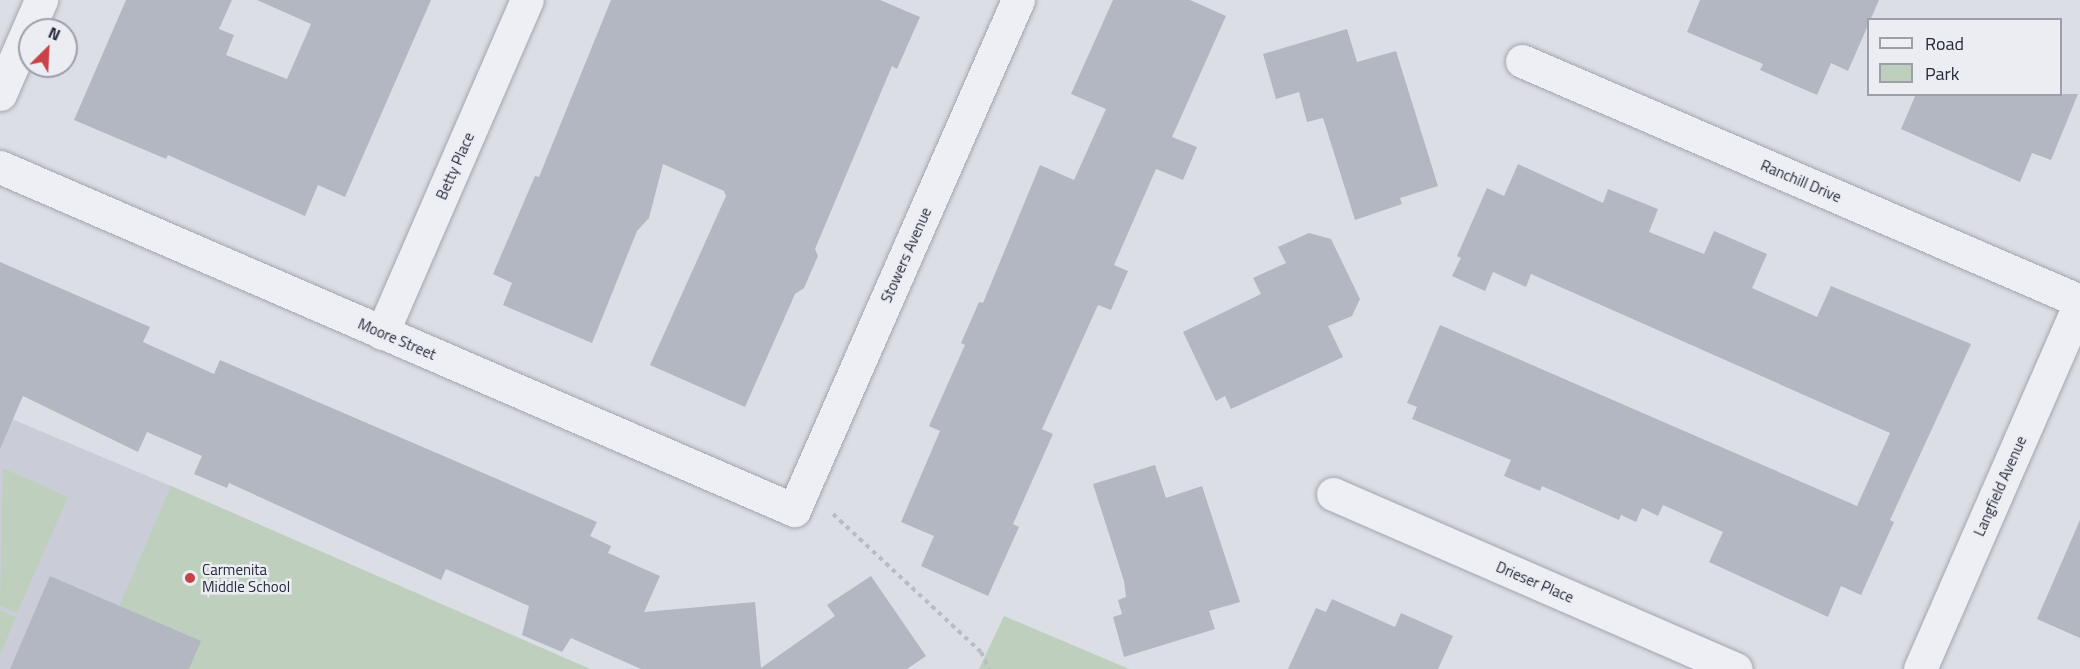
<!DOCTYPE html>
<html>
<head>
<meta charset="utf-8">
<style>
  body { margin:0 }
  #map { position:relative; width:2080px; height:669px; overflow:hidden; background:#dcdee5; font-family:"Titillium Web",sans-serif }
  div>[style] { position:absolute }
  .built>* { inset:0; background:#cacdd7 }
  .green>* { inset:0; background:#bfcfbd }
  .building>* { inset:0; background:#b3b7c2 }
  .path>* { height:4px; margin-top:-2px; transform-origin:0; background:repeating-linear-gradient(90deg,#babcc4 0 4.5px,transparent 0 9px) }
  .roads { filter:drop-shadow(0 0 2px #a2a5af) drop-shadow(0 0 2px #a2a5af) }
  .street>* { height:33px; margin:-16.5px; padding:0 16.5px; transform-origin:16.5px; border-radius:16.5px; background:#eeeff4 }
  .dots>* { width:16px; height:16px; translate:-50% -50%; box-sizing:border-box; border:3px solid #ebedf3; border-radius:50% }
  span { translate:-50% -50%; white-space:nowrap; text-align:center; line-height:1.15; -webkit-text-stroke:5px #ebedf3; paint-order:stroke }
  .street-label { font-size:15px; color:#262b3b }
  .poi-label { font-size:15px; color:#262b3b }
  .left { translate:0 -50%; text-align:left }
  .legend { position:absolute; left:1867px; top:18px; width:195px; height:78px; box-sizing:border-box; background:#ebedf3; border:2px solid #9c9fa9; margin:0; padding:8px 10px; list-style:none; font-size:18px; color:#262b3b }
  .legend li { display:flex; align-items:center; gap:12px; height:30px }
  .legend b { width:30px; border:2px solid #9c9fa9 }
  .north { position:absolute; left:18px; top:18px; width:60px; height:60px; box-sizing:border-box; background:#ebedf3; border:2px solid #9c9fa9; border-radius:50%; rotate:24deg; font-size:16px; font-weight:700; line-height:24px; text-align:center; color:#262b3b }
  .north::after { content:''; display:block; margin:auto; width:21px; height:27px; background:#c84347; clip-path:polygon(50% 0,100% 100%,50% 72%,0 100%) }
</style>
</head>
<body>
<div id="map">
  <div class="built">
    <div style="clip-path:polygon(0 414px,171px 486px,590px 669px,0 669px)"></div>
  </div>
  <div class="green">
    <div style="clip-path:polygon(3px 468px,68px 497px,17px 613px,0 606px)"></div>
    <div style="clip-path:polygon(171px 486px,590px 669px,92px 669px)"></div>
    <div style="clip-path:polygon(0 610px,16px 617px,0 655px)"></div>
    <div style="clip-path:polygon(1004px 616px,1129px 669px,979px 669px)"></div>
  </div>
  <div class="building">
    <div style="clip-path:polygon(126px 0,232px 0,219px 29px,234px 35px,226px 55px,287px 79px,311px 24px,257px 0,431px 0,345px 197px,318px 185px,305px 216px,168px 155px,166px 159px,74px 120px)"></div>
    <div style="clip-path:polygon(611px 0,880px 0,920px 17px,897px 69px,892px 66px,815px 249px,818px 256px,804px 288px,795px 294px,745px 407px,650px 365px,726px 196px,724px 191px,663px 164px,649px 218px,637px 231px,592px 343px,503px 305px,512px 283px,493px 274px,535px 176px,539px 177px)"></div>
    <div style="clip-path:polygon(1113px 0,1190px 0,1226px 16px,1172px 137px,1197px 147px,1183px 180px,1156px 169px,1114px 265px,1128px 271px,1111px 310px,1098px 305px,1042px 429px,1053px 434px,1013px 524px,1019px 527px,988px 596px,921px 566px,934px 536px,901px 522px,940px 431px,929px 426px,965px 345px,961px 343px,979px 302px,983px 303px,1040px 165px,1074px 180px,1106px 109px,1071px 94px)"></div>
    <div style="clip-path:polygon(1700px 0,1879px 0,1848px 71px,1831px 63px,1817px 95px,1760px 70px,1763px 64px,1687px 32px)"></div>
    <div style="clip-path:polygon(1347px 29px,1357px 62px,1396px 51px,1438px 186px,1400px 198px,1402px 204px,1355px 220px,1323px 118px,1307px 122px,1299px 92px,1276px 99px,1263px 54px)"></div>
    <div style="clip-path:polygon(1916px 94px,2078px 94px,2051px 160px,2032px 153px,2020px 182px,1901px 129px)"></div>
    <div style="clip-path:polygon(1518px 164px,1603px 203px,1608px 189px,1658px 209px,1649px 232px,1704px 254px,1714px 231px,1767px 254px,1752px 288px,1817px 317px,1831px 286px,1971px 344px,1890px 520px,1894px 522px,1861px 595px,1841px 586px,1828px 617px,1709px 562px,1723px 532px,1663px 505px,1658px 516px,1642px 508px,1636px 522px,1621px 515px,1619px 520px,1542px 486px,1540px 491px,1504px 476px,1511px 460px,1412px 419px,1417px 407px,1407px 403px,1440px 325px,1857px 506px,1890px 433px,1531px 274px,1526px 287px,1493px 272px,1485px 291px,1452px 276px,1461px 258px,1457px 256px,1487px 188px,1504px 196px)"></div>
    <div style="clip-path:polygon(1309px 233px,1331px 239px,1360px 299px,1352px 316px,1328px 326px,1343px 357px,1231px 409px,1225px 396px,1216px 401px,1183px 332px,1261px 294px,1253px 278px,1286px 263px,1278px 247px)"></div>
    <div style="clip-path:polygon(0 262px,150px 327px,143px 342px,214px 374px,220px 360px,597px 522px,590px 536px,611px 546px,608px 553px,660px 576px,644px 612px,755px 602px,761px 668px,835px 616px,827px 605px,871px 576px,926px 656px,907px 669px,641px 669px,571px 638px,562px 652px,522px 635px,529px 606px,446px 569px,441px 580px,229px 483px,227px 488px,194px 474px,202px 456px,147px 432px,138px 452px,23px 396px,0 449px)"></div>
    <div style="clip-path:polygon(1155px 465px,1166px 498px,1202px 486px,1240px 602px,1209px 611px,1215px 629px,1124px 657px,1113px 617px,1122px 614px,1118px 600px,1126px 597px,1124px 581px,1093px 484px)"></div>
    <div style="clip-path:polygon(2080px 520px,2080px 638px,2037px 619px)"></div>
    <div style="clip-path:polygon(50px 576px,201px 641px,189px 669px,10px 669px)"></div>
    <div style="clip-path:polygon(1332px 599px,1395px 627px,1401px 613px,1453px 636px,1438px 669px,1288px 669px,1316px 608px,1326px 612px)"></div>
  </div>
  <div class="path">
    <div style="left:833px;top:514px;width:202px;rotate:43deg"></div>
    <div style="left:981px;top:652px;width:19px;rotate:65deg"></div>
  </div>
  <div class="roads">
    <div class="street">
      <div style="left:1522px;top:61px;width:607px;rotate:23.27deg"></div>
      <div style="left:0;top:94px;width:103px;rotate:-66.4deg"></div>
      <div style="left:0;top:167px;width:865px;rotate:23.36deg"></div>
      <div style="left:794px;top:510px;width:557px;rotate:-66.29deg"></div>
      <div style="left:382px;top:333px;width:363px;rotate:-66.5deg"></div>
      <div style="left:1333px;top:494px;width:439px;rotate:23.5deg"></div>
      <div style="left:1920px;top:669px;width:399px;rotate:-66.4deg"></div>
    </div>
  </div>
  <div class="dots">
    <div style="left:190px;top:578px;background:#c84347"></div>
  </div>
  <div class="street-label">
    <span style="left:455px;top:166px;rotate:-66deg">Betty Place</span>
    <span style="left:1801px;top:181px;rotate:23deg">Ranchill Drive</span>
    <span style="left:906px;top:255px;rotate:-66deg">Stowers Avenue</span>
    <span style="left:397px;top:339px;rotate:23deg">Moore Street</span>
    <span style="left:2000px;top:486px;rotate:-66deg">Langfield Avenue</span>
    <span style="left:1535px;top:582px;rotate:23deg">Drieser Place</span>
  </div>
  <div class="poi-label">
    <span class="left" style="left:202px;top:578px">Carmenita<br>Middle School</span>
  </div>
  <ul class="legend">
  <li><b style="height:8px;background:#eeeff4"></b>Road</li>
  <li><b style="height:16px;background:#bfcfbd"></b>Park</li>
  </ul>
  <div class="north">N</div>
</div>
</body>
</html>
